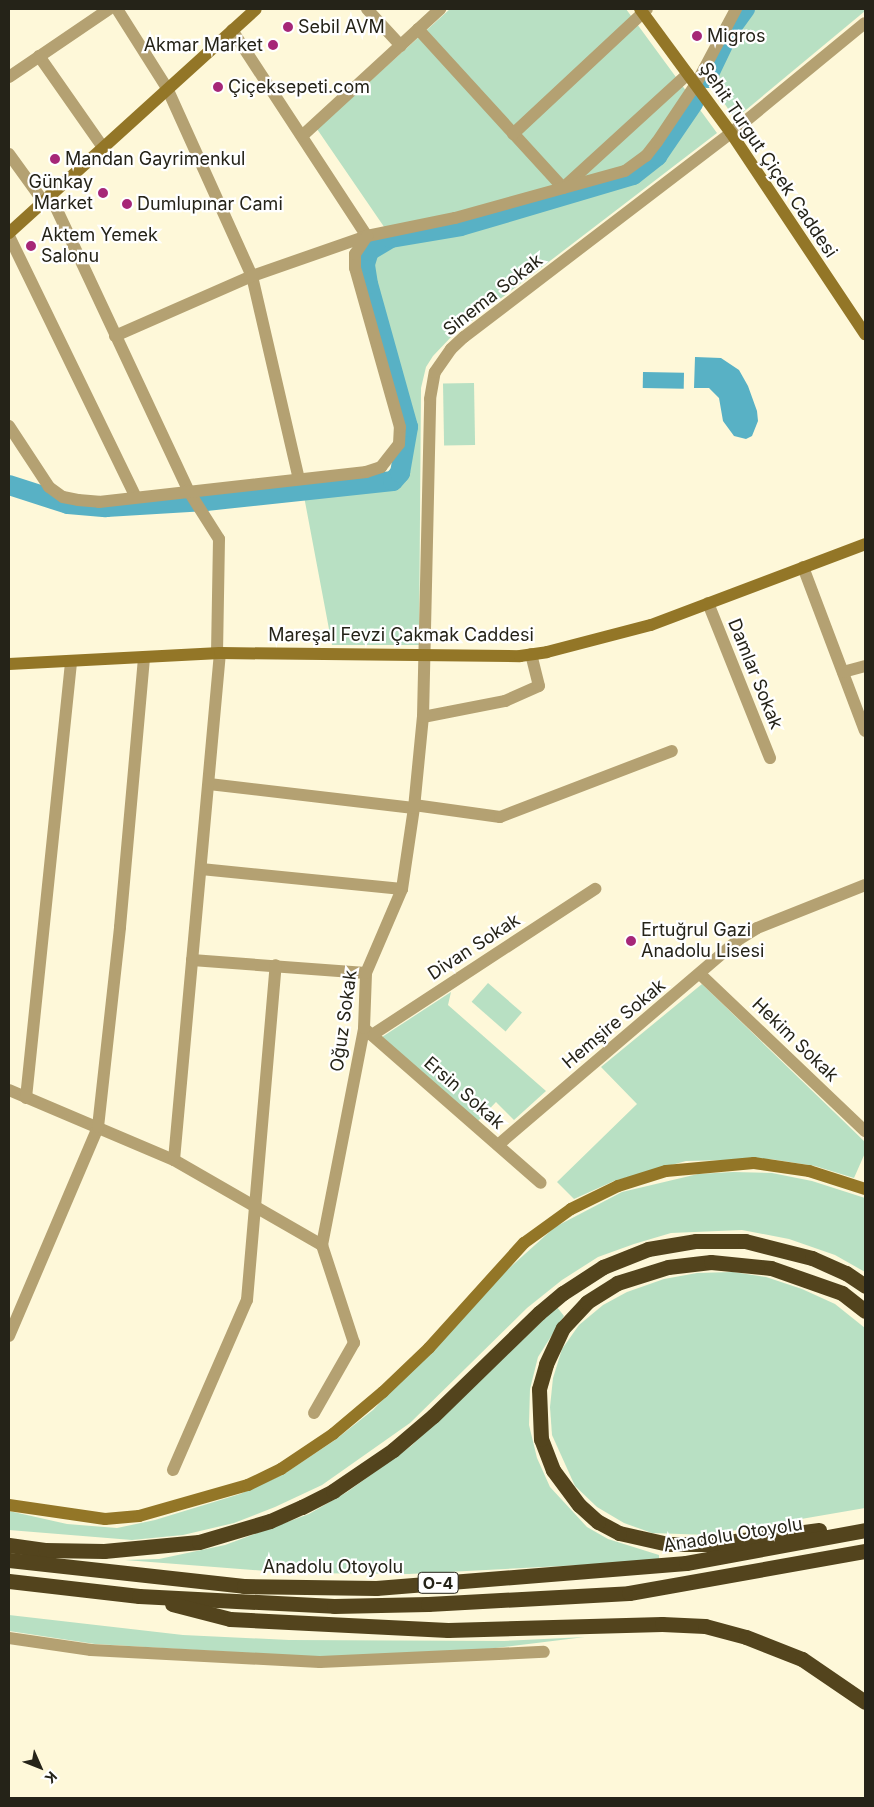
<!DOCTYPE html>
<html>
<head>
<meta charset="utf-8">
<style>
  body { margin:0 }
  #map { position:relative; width:874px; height:1807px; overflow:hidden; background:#fef8d9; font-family:Inter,sans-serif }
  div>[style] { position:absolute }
  .green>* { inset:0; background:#b8e0c3; transform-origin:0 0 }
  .water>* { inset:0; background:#58b1c5; transform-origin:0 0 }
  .river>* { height:20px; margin:-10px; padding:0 10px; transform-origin:10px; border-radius:10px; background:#58b1c5 }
  .street>* { height:12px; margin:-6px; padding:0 6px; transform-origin:6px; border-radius:6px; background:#b4a172 }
  .secondary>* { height:12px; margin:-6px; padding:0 6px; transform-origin:6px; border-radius:6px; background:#937627 }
  .highway>* { height:15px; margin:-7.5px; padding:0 7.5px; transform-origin:7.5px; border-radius:7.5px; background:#53441d }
  .dots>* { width:14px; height:14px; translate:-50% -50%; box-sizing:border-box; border:2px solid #fff; border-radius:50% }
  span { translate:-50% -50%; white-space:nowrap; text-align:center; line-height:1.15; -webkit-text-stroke:4.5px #fff; paint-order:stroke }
  .shield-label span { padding:1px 4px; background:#fff; border:1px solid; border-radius:4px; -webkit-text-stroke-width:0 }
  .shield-label { font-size:16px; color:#252318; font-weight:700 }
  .poi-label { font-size:18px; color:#252318 }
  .left { translate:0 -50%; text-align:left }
  .right { translate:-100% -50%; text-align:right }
  .street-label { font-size:18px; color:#252318 }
  .frame { position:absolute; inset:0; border:10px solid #252318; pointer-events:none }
  .north { position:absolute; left:15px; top:1742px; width:50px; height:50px; -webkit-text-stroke:4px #fff; paint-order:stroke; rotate:134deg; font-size:14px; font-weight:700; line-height:20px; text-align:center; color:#252318 }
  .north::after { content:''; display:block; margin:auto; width:18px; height:22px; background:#252318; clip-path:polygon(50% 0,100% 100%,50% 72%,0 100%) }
</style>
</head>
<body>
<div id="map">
  <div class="green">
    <div style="clip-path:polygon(450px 9px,626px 9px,717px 133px,452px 336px,433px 356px,426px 367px,421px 388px,419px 645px,332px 645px,303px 491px,393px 481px,400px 473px,408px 436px,406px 415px,365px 264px,365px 257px,374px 245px,391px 237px,317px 129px)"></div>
    <div style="clip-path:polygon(745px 9px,865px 9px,865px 11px,735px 119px,707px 78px,731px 28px)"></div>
    <div style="left:474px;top:383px;width:62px;height:31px;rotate:89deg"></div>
    <div style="left:488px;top:983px;width:45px;height:25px;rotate:41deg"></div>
    <div style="clip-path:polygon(702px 984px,865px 1142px,865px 1153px,854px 1178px,815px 1166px,770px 1159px,686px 1161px,614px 1181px,574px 1199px,557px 1182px,637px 1104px,601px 1067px)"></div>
    <div style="clip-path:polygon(451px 992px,448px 1005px,546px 1091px,514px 1120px,496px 1102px,478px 1121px,382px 1037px)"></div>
    <div style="clip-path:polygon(733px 1172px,772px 1173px,812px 1181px,865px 1198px,865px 1272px,835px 1255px,789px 1239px,742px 1230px,671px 1233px,634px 1244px,598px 1257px,562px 1280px,527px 1308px,410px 1423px,322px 1485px,275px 1507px,234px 1523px,183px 1535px,132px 1540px,9px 1530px,9px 1511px,67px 1524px,117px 1528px,155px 1520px,240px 1494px,284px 1474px,335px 1440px,373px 1410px,495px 1281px,555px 1227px,622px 1192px,698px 1174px)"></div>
    <div style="clip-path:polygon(733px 1272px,766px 1277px,802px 1289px,835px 1304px,865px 1328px,865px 1508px,708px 1535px,652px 1533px,624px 1523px,597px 1507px,575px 1486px,552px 1435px,550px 1407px,553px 1378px,562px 1349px,579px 1325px,603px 1305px,627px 1292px,664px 1279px,697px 1273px)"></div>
    <div style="clip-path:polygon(557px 1307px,564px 1316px,538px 1357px,530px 1389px,529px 1425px,537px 1458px,550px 1487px,587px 1527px,608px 1539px,659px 1555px,659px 1561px,409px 1574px,291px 1573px,125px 1560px,159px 1559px,225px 1545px,309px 1514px,347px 1492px,411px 1446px)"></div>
    <div style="clip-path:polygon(9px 1615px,183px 1635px,289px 1640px,504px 1641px,585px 1637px,479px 1650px,361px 1657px,300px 1656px,95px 1644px,9px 1631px)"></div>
  </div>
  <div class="water">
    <div style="clip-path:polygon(695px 357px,721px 358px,739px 370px,748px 386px,757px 411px,758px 421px,752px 436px,746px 439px,734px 436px,723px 421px,719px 398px,709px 388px,694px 388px)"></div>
    <div style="left:643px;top:372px;width:41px;height:16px;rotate:1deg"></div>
  </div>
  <div class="river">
    <div style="left:707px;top:78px;width:55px;rotate:-64.4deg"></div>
    <div style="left:731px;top:28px;width:24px;rotate:-54deg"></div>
    <div style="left:9px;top:485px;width:62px;rotate:17.9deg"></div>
    <div style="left:68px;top:504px;width:38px;rotate:5deg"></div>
    <div style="left:106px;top:507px;width:100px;rotate:-3.4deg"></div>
    <div style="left:206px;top:501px;width:188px;rotate:-6.1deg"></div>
    <div style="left:393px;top:481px;width:11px;rotate:-49deg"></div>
    <div style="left:400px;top:473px;width:47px;rotate:-80.1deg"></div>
    <div style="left:408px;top:427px;width:148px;rotate:-105.6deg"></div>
    <div style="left:368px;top:284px;width:20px;rotate:-99deg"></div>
    <div style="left:365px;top:264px;width:14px;rotate:-73deg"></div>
    <div style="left:369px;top:251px;width:26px;rotate:-31deg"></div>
    <div style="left:391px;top:238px;width:71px;rotate:-9.7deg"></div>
    <div style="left:461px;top:226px;width:179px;rotate:-16.5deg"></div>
    <div style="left:633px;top:175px;width:31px;rotate:-38deg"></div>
    <div style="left:657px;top:156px;width:65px;rotate:-55.6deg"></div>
  </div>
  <div class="street">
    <div style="left:117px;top:9px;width:93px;rotate:57.7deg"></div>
    <div style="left:167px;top:88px;width:206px;rotate:65.7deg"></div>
    <div style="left:252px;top:276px;width:208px;rotate:77deg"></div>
    <div style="left:367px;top:9px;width:50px;rotate:47.4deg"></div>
    <div style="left:418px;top:29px;width:215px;rotate:47.6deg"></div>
    <div style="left:563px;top:188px;width:169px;rotate:-42.4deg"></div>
    <div style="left:232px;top:30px;width:246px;rotate:56.8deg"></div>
    <div style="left:39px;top:56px;width:110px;rotate:55deg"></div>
    <div style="left:9px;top:77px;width:121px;rotate:-34.2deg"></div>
    <div style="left:513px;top:134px;width:183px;rotate:-43deg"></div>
    <div style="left:302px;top:136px;width:188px;rotate:-42.6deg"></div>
    <div style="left:9px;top:154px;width:58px;rotate:54.1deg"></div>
    <div style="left:50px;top:195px;width:326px;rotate:64.9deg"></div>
    <div style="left:188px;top:490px;width:58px;rotate:57.7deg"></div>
    <div style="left:219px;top:539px;width:114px;rotate:91deg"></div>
    <div style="left:9px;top:236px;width:290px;rotate:64.1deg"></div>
    <div style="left:115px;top:336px;width:150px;rotate:-23.7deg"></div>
    <div style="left:252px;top:276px;width:122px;rotate:-19.2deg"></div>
    <div style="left:367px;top:236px;width:90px;rotate:-11.6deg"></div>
    <div style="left:455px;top:218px;width:176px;rotate:-15.5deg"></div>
    <div style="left:625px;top:171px;width:26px;rotate:-36deg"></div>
    <div style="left:646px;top:156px;width:18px;rotate:-52deg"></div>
    <div style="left:657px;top:142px;width:70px;rotate:-56.1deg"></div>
    <div style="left:696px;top:84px;width:85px;rotate:-61.9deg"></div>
    <div style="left:9px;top:426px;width:73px;rotate:56.7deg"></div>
    <div style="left:49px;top:487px;width:17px;rotate:36deg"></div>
    <div style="left:63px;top:497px;width:15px;rotate:11deg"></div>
    <div style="left:78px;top:500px;width:21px;rotate:5deg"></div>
    <div style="left:99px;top:502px;width:269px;rotate:-6.4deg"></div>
    <div style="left:366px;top:472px;width:16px;rotate:-18deg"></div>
    <div style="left:381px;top:467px;width:29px;rotate:-52deg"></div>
    <div style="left:399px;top:444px;width:17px;rotate:-87deg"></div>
    <div style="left:400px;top:427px;width:165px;rotate:-105.8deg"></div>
    <div style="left:355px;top:268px;width:14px;rotate:-90deg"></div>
    <div style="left:355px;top:254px;width:22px;rotate:-56deg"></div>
    <div style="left:803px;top:567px;width:175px;rotate:69.3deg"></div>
    <div style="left:708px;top:603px;width:167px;rotate:68.2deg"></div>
    <div style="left:843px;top:672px;width:23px;rotate:-15deg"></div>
    <div style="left:423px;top:717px;width:84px;rotate:-11deg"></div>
    <div style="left:505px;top:701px;width:37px;rotate:-24deg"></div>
    <div style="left:539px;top:686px;width:33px;rotate:-104deg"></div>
    <div style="left:209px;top:784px;width:206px;rotate:6.7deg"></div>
    <div style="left:414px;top:805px;width:87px;rotate:7.9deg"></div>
    <div style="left:500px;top:817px;width:184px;rotate:-21deg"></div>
    <div style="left:201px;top:869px;width:202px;rotate:5.7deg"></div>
    <div style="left:192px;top:960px;width:174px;rotate:4.3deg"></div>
    <div style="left:700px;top:974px;width:228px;rotate:43.6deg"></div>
    <div style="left:366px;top:1030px;width:232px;rotate:41.2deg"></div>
    <div style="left:372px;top:1035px;width:267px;rotate:-33.2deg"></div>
    <div style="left:9px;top:1090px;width:179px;rotate:23deg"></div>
    <div style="left:174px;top:1160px;width:171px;rotate:29.9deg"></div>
    <div style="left:26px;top:1098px;width:439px;rotate:-84.1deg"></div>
    <div style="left:498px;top:1145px;width:316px;rotate:-40.5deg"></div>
    <div style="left:738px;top:940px;width:22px;rotate:-32deg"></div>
    <div style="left:757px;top:928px;width:116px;rotate:-21.7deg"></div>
    <div style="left:174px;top:1160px;width:509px;rotate:-84.82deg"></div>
    <div style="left:9px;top:1336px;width:227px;rotate:-66.9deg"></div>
    <div style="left:98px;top:1127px;width:201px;rotate:-83.7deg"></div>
    <div style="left:120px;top:927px;width:269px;rotate:-84.9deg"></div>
    <div style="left:314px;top:1413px;width:81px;rotate:-60.3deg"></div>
    <div style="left:354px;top:1343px;width:103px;rotate:-108.1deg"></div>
    <div style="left:322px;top:1245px;width:221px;rotate:-79deg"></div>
    <div style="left:364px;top:1028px;width:55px;rotate:-87.9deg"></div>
    <div style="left:366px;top:973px;width:91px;rotate:-66.8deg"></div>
    <div style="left:402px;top:889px;width:82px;rotate:-81.6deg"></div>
    <div style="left:414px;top:808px;width:91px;rotate:-84.4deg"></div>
    <div style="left:423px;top:717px;width:318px;rotate:-88.7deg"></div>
    <div style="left:430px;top:399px;width:27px;rotate:-80deg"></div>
    <div style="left:435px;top:372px;width:28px;rotate:-55deg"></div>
    <div style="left:451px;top:349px;width:18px;rotate:-43deg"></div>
    <div style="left:464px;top:337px;width:336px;rotate:-37.4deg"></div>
    <div style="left:731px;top:133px;width:173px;rotate:-39.4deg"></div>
    <div style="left:173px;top:1470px;width:185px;rotate:-66.5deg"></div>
    <div style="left:247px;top:1300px;width:336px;rotate:-85.1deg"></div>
    <div style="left:9px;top:1638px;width:83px;rotate:8.3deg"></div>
    <div style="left:91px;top:1650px;width:229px;rotate:3deg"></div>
    <div style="left:320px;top:1662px;width:224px;rotate:-2.6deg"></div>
  </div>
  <div class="secondary">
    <div style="left:640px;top:9px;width:154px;rotate:53.7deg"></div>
    <div style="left:731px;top:133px;width:242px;rotate:56.3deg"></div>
    <div style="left:9px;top:233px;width:333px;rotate:-42.2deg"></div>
    <div style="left:9px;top:664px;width:211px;rotate:-3deg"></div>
    <div style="left:220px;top:653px;width:300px;rotate:0.6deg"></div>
    <div style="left:520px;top:656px;width:27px;rotate:-8deg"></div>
    <div style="left:547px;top:652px;width:107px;rotate:-14.6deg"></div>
    <div style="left:651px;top:625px;width:229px;rotate:-20.7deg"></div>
    <div style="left:9px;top:1505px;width:97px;rotate:8.3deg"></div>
    <div style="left:105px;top:1519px;width:34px;rotate:-5deg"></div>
    <div style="left:139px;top:1516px;width:113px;rotate:-15.9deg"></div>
    <div style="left:248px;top:1485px;width:37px;rotate:-26deg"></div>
    <div style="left:281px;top:1469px;width:63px;rotate:-33.9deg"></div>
    <div style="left:333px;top:1434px;width:65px;rotate:-40deg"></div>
    <div style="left:383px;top:1392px;width:64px;rotate:-43.7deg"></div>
    <div style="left:429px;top:1348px;width:142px;rotate:-47.9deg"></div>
    <div style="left:524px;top:1243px;width:58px;rotate:-35.9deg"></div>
    <div style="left:571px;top:1209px;width:52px;rotate:-26.1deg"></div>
    <div style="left:618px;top:1186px;width:50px;rotate:-17.4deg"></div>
    <div style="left:666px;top:1171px;width:88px;rotate:-5.2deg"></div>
    <div style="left:754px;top:1163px;width:56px;rotate:8.3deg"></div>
    <div style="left:809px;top:1171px;width:59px;rotate:17.8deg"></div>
  </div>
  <div class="highway">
    <div style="left:819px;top:1530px;width:109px;rotate:172.6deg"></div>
    <div style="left:711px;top:1544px;width:43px;rotate:180deg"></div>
    <div style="left:668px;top:1544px;width:50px;rotate:-167.3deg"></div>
    <div style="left:619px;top:1533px;width:24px;rotate:-152deg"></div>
    <div style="left:598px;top:1522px;width:25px;rotate:-138deg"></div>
    <div style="left:579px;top:1505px;width:44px;rotate:-126.6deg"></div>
    <div style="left:553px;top:1470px;width:33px;rotate:-111deg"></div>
    <div style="left:541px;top:1439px;width:50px;rotate:-92.3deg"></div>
    <div style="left:539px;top:1389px;width:26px;rotate:-74deg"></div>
    <div style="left:546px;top:1364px;width:40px;rotate:-65deg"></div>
    <div style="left:563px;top:1328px;width:35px;rotate:-47deg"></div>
    <div style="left:587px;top:1302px;width:36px;rotate:-32deg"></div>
    <div style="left:617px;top:1283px;width:53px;rotate:-17.4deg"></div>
    <div style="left:668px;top:1267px;width:43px;rotate:-6.6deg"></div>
    <div style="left:711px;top:1262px;width:60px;rotate:5.7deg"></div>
    <div style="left:771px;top:1268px;width:75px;rotate:19.4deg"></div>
    <div style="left:842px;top:1293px;width:29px;rotate:38deg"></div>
    <div style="left:9px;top:1545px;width:36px;rotate:8deg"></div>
    <div style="left:45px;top:1550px;width:59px;rotate:1deg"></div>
    <div style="left:104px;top:1551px;width:95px;rotate:-5.4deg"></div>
    <div style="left:199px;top:1542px;width:74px;rotate:-16.5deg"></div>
    <div style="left:270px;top:1521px;width:35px;rotate:-24deg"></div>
    <div style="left:302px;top:1507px;width:35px;rotate:-27deg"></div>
    <div style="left:333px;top:1491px;width:73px;rotate:-34.3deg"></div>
    <div style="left:393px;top:1450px;width:52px;rotate:-40.4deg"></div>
    <div style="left:433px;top:1416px;width:148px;rotate:-44.2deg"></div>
    <div style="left:539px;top:1313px;width:31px;rotate:-40deg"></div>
    <div style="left:563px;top:1293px;width:48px;rotate:-33deg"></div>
    <div style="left:603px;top:1267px;width:48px;rotate:-21.8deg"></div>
    <div style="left:648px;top:1249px;width:49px;rotate:-9.5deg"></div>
    <div style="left:696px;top:1241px;width:49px"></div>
    <div style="left:745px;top:1241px;width:69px;rotate:14.2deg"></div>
    <div style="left:812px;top:1258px;width:37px;rotate:24deg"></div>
    <div style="left:846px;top:1273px;width:23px;rotate:34deg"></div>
    <div style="left:9px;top:1560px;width:236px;rotate:6.3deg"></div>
    <div style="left:244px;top:1586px;width:132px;rotate:0.9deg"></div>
    <div style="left:376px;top:1588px;width:311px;rotate:-4.6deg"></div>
    <div style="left:686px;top:1563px;width:182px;rotate:-10.4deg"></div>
    <div style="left:9px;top:1581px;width:131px;rotate:6.6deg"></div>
    <div style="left:139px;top:1596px;width:195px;rotate:2.9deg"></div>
    <div style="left:334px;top:1606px;width:94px;rotate:-1.2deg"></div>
    <div style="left:428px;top:1604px;width:201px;rotate:-3.1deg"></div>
    <div style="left:629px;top:1593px;width:240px;rotate:-10.1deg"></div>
    <div style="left:172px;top:1604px;width:60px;rotate:14.5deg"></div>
    <div style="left:230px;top:1619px;width:218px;rotate:2.9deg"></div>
    <div style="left:448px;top:1630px;width:214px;rotate:-1.6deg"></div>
    <div style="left:662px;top:1624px;width:43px;rotate:2.7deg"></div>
    <div style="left:705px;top:1626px;width:42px;rotate:15deg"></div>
    <div style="left:746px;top:1637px;width:60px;rotate:21.4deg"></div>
    <div style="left:802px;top:1659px;width:76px;rotate:34.3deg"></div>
  </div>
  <div class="dots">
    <div style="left:288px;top:27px;background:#a62778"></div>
    <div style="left:697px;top:36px;background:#a62778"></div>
    <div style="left:273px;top:45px;background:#a62778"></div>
    <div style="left:218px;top:87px;background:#a62778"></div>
    <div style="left:55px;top:159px;background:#a62778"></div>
    <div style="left:103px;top:193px;background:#a62778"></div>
    <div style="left:127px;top:204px;background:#a62778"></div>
    <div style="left:31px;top:246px;background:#a62778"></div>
    <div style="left:631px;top:941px;background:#a62778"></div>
  </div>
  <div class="shield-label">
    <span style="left:438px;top:1583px">O-4</span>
  </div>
  <div class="poi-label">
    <span class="left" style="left:298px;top:27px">Sebil AVM</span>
    <span class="left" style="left:707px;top:36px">Migros</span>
    <span class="right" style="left:263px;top:45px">Akmar Market</span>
    <span class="left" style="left:228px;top:87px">Çiçeksepeti.com</span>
    <span class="left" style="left:65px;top:159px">Mandan Gayrimenkul</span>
    <span class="right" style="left:93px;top:193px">Günkay<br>Market</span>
    <span class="left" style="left:137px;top:204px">Dumlupınar Cami</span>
    <span class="left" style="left:41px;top:246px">Aktem Yemek<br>Salonu</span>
    <span class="left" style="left:641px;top:941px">Ertuğrul Gazi<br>Anadolu Lisesi</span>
  </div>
  <div class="street-label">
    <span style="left:768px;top:160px;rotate:56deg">Şehit Turgut Çiçek Caddesi</span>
    <span style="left:493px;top:295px;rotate:-38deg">Sinema Sokak</span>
    <span style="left:401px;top:635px">Mareşal Fevzi Çakmak Caddesi</span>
    <span style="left:755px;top:674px;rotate:68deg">Damlar Sokak</span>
    <span style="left:474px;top:947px;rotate:-33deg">Divan Sokak</span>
    <span style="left:344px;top:1021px;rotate:-82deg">Oğuz Sokak</span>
    <span style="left:614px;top:1024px;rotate:-40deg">Hemşire Sokak</span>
    <span style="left:795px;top:1040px;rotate:44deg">Hekim Sokak</span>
    <span style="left:464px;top:1093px;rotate:41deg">Ersin Sokak</span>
    <span style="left:733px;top:1535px;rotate:-9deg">Anadolu Otoyolu</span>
    <span style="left:333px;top:1567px">Anadolu Otoyolu</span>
  </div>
  <div class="frame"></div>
  <div class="north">K</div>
</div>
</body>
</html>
